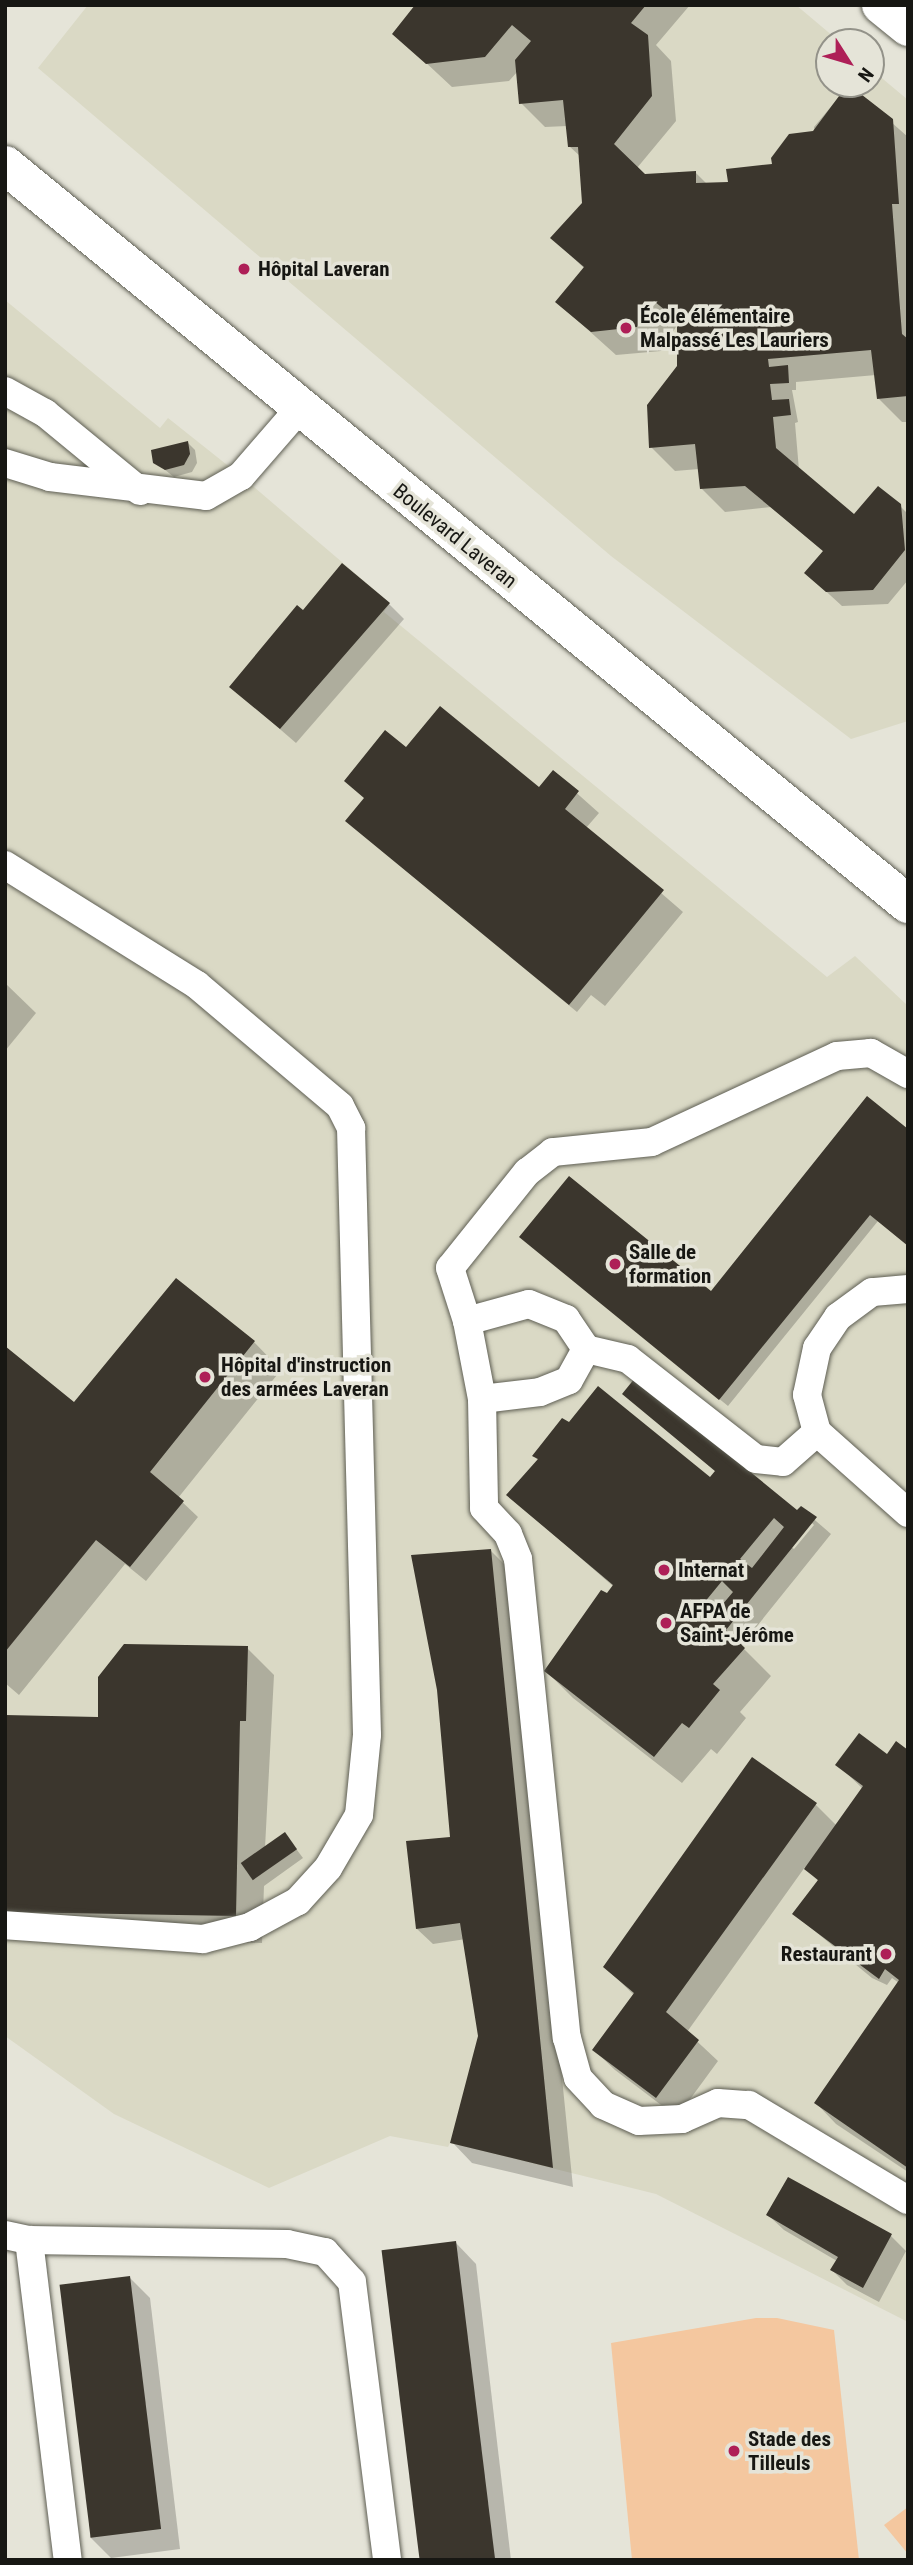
<!DOCTYPE html>
<html>
<head>
<meta charset="utf-8">
<style>
  body { margin:0 }
  #map { position:relative; width:913px; height:2565px; overflow:hidden; background:#e5e4d8; font-family:"Roboto Condensed",sans-serif }
  div>[style] { position:absolute }
  .built>* { inset:0; background:#dad9c5 }
  .green>* { inset:0; background:#f4c79f }
  .shadow>* { inset:0; background:#0003 }
  .building>* { inset:0; background:#3b362d; transform-origin:0 0 }
  .roads { filter:drop-shadow(0 0 2px #5e5e53) drop-shadow(0 0 2px #5e5e53) }
  .service>* { height:28px; margin:-14px; padding:0 14px; transform-origin:14px; border-radius:14px; background:#fff }
  .minor>* { height:38px; margin:-19px; padding:0 19px; transform-origin:19px; border-radius:19px; background:#fff }
  .tertiary>* { height:38px; margin:-19px; padding:0 19px; transform-origin:19px; border-radius:19px; background:#fff }
  .dots>* { width:19px; height:19px; translate:-50% -50%; box-sizing:border-box; border:4px solid #e5e4d8; border-radius:50% }
  span { translate:-50% -50%; white-space:nowrap; text-align:center; line-height:1.15; -webkit-text-stroke:7px #e5e4d8; paint-order:stroke }
  .poi-label { font-size:21px; color:#171713; font-weight:700 }
  .left { translate:0 -50%; text-align:left }
  .right { translate:-100% -50%; text-align:right }
  .street-label { font-size:21px; color:#171713 }
  .frame { position:absolute; inset:0; border:7px solid #171713; pointer-events:none }
  .north { position:absolute; left:815px; top:28px; width:70px; height:70px; box-sizing:border-box; background:#e5e4d8; border:2px solid #939289; border-radius:50%; rotate:127deg; font-size:19px; font-weight:700; line-height:28px; text-align:center; color:#171713 }
  .north::after { content:''; display:block; margin:auto; width:24px; height:32px; background:#ae1f57; clip-path:polygon(50% 0,100% 100%,50% 72%,0 100%) }
</style>
</head>
<body>
<div id="map">
  <div class="built">
    <div style="clip-path:polygon(88px 5px,796px 5px,840px 42px,829px 42px,829px 84px,871px 84px,871px 69px,908px 100px,908px 721px,851px 739px,611px 556px,38px 68px)"></div>
    <div style="clip-path:polygon(5px 300px,160px 428px,168px 418px,241px 476px,390px 603px,384px 612px,827px 977px,855px 956px,908px 1006px,908px 2322px,656px 2194px,450px 2143px,448px 2147px,390px 2136px,269px 2188px,114px 2114px,5px 2036px)"></div>
  </div>
  <div class="green">
    <div style="clip-path:polygon(756px 2318px,777px 2318px,834px 2330px,859px 2560px,632px 2560px,611px 2343px)"></div>
    <div style="clip-path:polygon(908px 2507px,908px 2554px,884px 2525px)"></div>
  </div>
  <div class="shadow">
    <div style="clip-path:polygon(418px 5px,690px 5px,656px 45px,671px 61px,676px 121px,637px 168px,647px 176px,695px 172px,707px 184px,730px 183px,776px 166px,815px 136px,814px 127px,849px 85px,908px 137px,908px 422px,902px 422px,878px 398px,876px 375px,796px 382px,796px 390px,792px 390px,798px 422px,795px 423px,799px 470px,855px 516px,900px 506px,908px 514px,908px 580px,888px 604px,842px 606px,806px 573px,824px 552px,771px 507px,725px 512px,701px 488px,699px 469px,675px 471px,651px 447px,679px 367px,679px 322px,661px 351px,616px 355px,557px 302px,585px 269px,552px 238px,584px 204px,581px 157px,569px 146px,567px 126px,545px 127px,521px 103px,518px 71px,509px 81px,452px 87px,394px 33px)"></div>
    <div style="clip-path:polygon(188px 443px,195px 450px,197px 463px,192px 472px,174px 477px,155px 462px)"></div>
    <div style="clip-path:polygon(389px 604px,404px 619px,296px 743px,231px 687px,303px 613px)"></div>
    <div style="clip-path:polygon(406px 750px,539px 789px,553px 772px,599px 813px,586px 828px,683px 912px,605px 1006px,591px 995px,577px 1012px,405px 870px)"></div>
    <div style="clip-path:polygon(5px 983px,36px 1013px,5px 1051px)"></div>
    <div style="clip-path:polygon(908px 1131px,878px 1221px,728px 1406px,529px 1244px,712px 1293px)"></div>
    <div style="clip-path:polygon(254px 1342px,281px 1370px,178px 1498px,198px 1517px,146px 1581px,125px 1564px,19px 1695px,5px 1683px,5px 1349px,74px 1404px)"></div>
    <div style="clip-path:polygon(evenodd,624px 1394px,798px 1513px,801px 1508px,831px 1534px,741px 1646px,771px 1676px,740px 1712px,746px 1718px,717px 1754px,711px 1749px,682px 1783px,573px 1698px,546px 1671px,614px 1587px,508px 1495px,539px 1461px,534px 1456px,710px 1479px,716px 1472px,624px 1394px,811px 1522px,814px 1525px,794px 1549px,791px 1547px,811px 1522px)"></div>
    <div style="clip-path:polygon(490px 1550px,511px 1571px,573px 2187px,472px 2163px,452px 2142px,479px 2036px,466px 1939px,433px 1944px,417px 1929px,451px 1839px)"></div>
    <div style="clip-path:polygon(247px 1648px,274px 1675px,265px 1848px,285px 1834px,303px 1858px,264px 1886px,262px 1943px,5px 1938px,99px 1719px)"></div>
    <div style="clip-path:polygon(908px 1752px,908px 2172px,836px 2124px,816px 2103px,899px 1983px,892px 1978px,887px 1985px,872px 1978px,794px 1914px,819px 1882px,805px 1867px,687px 2032px,718px 2061px,677px 2117px,615px 2070px,594px 2050px,634px 1995px,605px 1967px,815px 1804px,837px 1826px,863px 1789px,838px 1765px)"></div>
    <div style="clip-path:polygon(768px 2215px,891px 2236px,906px 2251px,879px 2302px,847px 2285px,832px 2270px,837px 2261px,784px 2230px)"></div>
    <div style="clip-path:polygon(456px 2243px,476px 2264px,511px 2560px,421px 2560px)"></div>
    <div style="clip-path:polygon(129px 2277px,150px 2298px,180px 2549px,111px 2558px,90px 2537px)"></div>
  </div>
  <div class="building">
    <div style="clip-path:polygon(415px 5px,646px 5px,631px 23px,648px 35px,652px 96px,614px 144px,645px 174px,696px 171px,696px 183px,728px 182px,726px 169px,772px 164px,771px 158px,789px 134px,813px 131px,848px 84px,893px 119px,899px 204px,892px 204px,902px 334px,908px 339px,908px 396px,877px 399px,871px 350px,768px 359px,769px 367px,788px 365px,789px 383px,770px 384px,772px 400px,789px 399px,791px 415px,773px 417px,776px 448px,854px 514px,878px 486px,901px 504px,905px 550px,873px 590px,826px 592px,804px 573px,823px 551px,745px 486px,700px 489px,695px 444px,649px 448px,647px 405px,677px 366px,677px 320px,654px 301px,637px 327px,591px 332px,555px 302px,584px 267px,550px 238px,582px 203px,578px 147px,568px 147px,563px 100px,519px 104px,515px 60px,531px 41px,512px 25px,485px 57px,426px 64px,392px 34px)"></div>
    <div style="clip-path:polygon(188px 441px,190px 454px,184px 465px,165px 470px,153px 463px,151px 450px)"></div>
    <div style="clip-path:polygon(342px 563px,390px 603px,280px 729px,229px 687px,297px 605px,303px 610px)"></div>
    <div style="clip-path:polygon(440px 706px,539px 787px,553px 770px,579px 791px,565px 809px,664px 890px,569px 1005px,345px 821px,364px 798px,344px 781px,385px 730px,406px 747px)"></div>
    <div style="clip-path:polygon(867px 1096px,908px 1129px,908px 1246px,870px 1215px,719px 1400px,519px 1237px,569px 1176px,711px 1291px)"></div>
    <div style="clip-path:polygon(176px 1278px,255px 1341px,150px 1472px,184px 1501px,130px 1567px,96px 1540px,5px 1652px,5px 1346px,74px 1402px)"></div>
    <div style="clip-path:polygon(evenodd,635px 1378px,797px 1510px,801px 1506px,817px 1517px,726px 1630px,745px 1648px,713px 1684px,720px 1690px,689px 1728px,682px 1723px,654px 1757px,544px 1671px,601px 1590px,607px 1593px,613px 1585px,506px 1495px,538px 1459px,532px 1456px,562px 1418px,569px 1422px,598px 1386px,710px 1477px,715px 1471px,622px 1394px,635px 1378px,774px 1518px,784px 1527px,752px 1568px,740px 1559px,774px 1518px,635px 1378px,722px 1581px,733px 1592px,711px 1618px,699px 1609px,722px 1581px)"></div>
    <div style="clip-path:polygon(491px 1549px,553px 2168px,450px 2143px,478px 2036px,460px 1923px,416px 1929px,406px 1841px,450px 1837px,437px 1690px,411px 1555px)"></div>
    <div style="clip-path:polygon(124px 1644px,248px 1646px,246px 1721px,240px 1721px,236px 1916px,5px 1912px,5px 1715px,98px 1717px,98px 1677px)"></div>
    <div style="clip-path:polygon(859px 1733px,887px 1754px,896px 1741px,908px 1750px,908px 2168px,814px 2103px,899px 1980px,885px 1969px,879px 1979px,792px 1914px,818px 1880px,804px 1869px,863px 1786px,835px 1765px)"></div>
    <div style="clip-path:polygon(752px 1757px,817px 1803px,666px 2012px,699px 2040px,656px 2098px,592px 2050px,634px 1993px,603px 1967px)"></div>
    <div style="left:285px;top:1832px;width:21px;height:54px;rotate:55deg"></div>
    <div style="clip-path:polygon(788px 2177px,892px 2234px,863px 2288px,830px 2270px,838px 2257px,766px 2215px)"></div>
    <div style="left:456px;top:2241px;width:321px;height:75px;rotate:83deg"></div>
    <div style="left:130px;top:2276px;width:255px;height:71px;rotate:83deg"></div>
  </div>
  <div class="roads">
    <div class="service">
      <div style="left:5px;top:391px;width:46px;rotate:28.8deg"></div>
      <div style="left:45px;top:413px;width:123px;rotate:39.4deg"></div>
      <div style="left:5px;top:463px;width:47px;rotate:17.3deg"></div>
      <div style="left:50px;top:477px;width:157px;rotate:6.9deg"></div>
      <div style="left:206px;top:496px;width:40px;rotate:-29.7deg"></div>
      <div style="left:241px;top:476px;width:89px;rotate:-49.1deg"></div>
      <div style="left:5px;top:865px;width:226px;rotate:32deg"></div>
      <div style="left:197px;top:985px;width:187px;rotate:40.2deg"></div>
      <div style="left:340px;top:1106px;width:25px;rotate:63deg"></div>
      <div style="left:351px;top:1128px;width:607px;rotate:88.49deg"></div>
      <div style="left:367px;top:1735px;width:80px;rotate:95.7deg"></div>
      <div style="left:359px;top:1815px;width:61px;rotate:120.3deg"></div>
      <div style="left:328px;top:1868px;width:45px;rotate:132.3deg"></div>
      <div style="left:298px;top:1901px;width:55px;rotate:151.6deg"></div>
      <div style="left:250px;top:1927px;width:49px;rotate:165.7deg"></div>
      <div style="left:203px;top:1939px;width:198px;rotate:-176deg"></div>
      <div style="left:908px;top:1074px;width:43px;rotate:-150.4deg"></div>
      <div style="left:871px;top:1053px;width:34px;rotate:175deg"></div>
      <div style="left:837px;top:1056px;width:204px;rotate:155.1deg"></div>
      <div style="left:652px;top:1142px;width:100px;rotate:174.2deg"></div>
      <div style="left:553px;top:1152px;width:33px;rotate:142deg"></div>
      <div style="left:527px;top:1172px;width:123px;rotate:128.7deg"></div>
      <div style="left:450px;top:1268px;width:56px;rotate:72.2deg"></div>
      <div style="left:467px;top:1321px;width:79px;rotate:79.1deg"></div>
      <div style="left:482px;top:1399px;width:109px;rotate:88.9deg"></div>
      <div style="left:484px;top:1508px;width:35px;rotate:47deg"></div>
      <div style="left:508px;top:1534px;width:27px;rotate:68deg"></div>
      <div style="left:518px;top:1559px;width:481px;rotate:84.2deg"></div>
      <div style="left:567px;top:2038px;width:41px;rotate:74.6deg"></div>
      <div style="left:578px;top:2078px;width:37px;rotate:47deg"></div>
      <div style="left:603px;top:2105px;width:39px;rotate:24deg"></div>
      <div style="left:639px;top:2121px;width:43px;rotate:-2.7deg"></div>
      <div style="left:682px;top:2119px;width:39px;rotate:-24deg"></div>
      <div style="left:718px;top:2103px;width:31px;rotate:4deg"></div>
      <div style="left:749px;top:2105px;width:185px;rotate:30.9deg"></div>
      <div style="left:908px;top:1289px;width:36px;rotate:175deg"></div>
      <div style="left:872px;top:1292px;width:42px;rotate:143.7deg"></div>
      <div style="left:838px;top:1317px;width:37px;rotate:124deg"></div>
      <div style="left:817px;top:1348px;width:48px;rotate:102deg"></div>
      <div style="left:807px;top:1395px;width:38px;rotate:75deg"></div>
      <div style="left:817px;top:1432px;width:122px;rotate:41.7deg"></div>
      <div style="left:467px;top:1321px;width:64px;rotate:-15.3deg"></div>
      <div style="left:529px;top:1304px;width:40px;rotate:22deg"></div>
      <div style="left:566px;top:1319px;width:36px;rotate:56deg"></div>
      <div style="left:482px;top:1399px;width:58px;rotate:-6.9deg"></div>
      <div style="left:540px;top:1392px;width:31px;rotate:-22deg"></div>
      <div style="left:569px;top:1380px;width:35px;rotate:-61deg"></div>
      <div style="left:586px;top:1349px;width:43px;rotate:13.4deg"></div>
      <div style="left:628px;top:1359px;width:162px;rotate:38deg"></div>
      <div style="left:756px;top:1459px;width:27px;rotate:6deg"></div>
      <div style="left:783px;top:1462px;width:45px;rotate:-41.4deg"></div>
      <div style="left:5px;top:2235px;width:25px;rotate:12deg"></div>
      <div style="left:29px;top:2240px;width:258px;rotate:0.9deg"></div>
      <div style="left:287px;top:2244px;width:39px;rotate:12deg"></div>
      <div style="left:325px;top:2252px;width:40px;rotate:48deg"></div>
      <div style="left:352px;top:2282px;width:280px;rotate:82.8deg"></div>
      <div style="left:29px;top:2240px;width:322px;rotate:83.1deg"></div>
    </div>
    <div class="minor">
      <div style="left:881px;top:5px;width:35px;rotate:39deg"></div>
    </div>
    <div class="tertiary">
      <div style="left:5px;top:165px;width:1167px;rotate:39.3deg"></div>
    </div>
  </div>
  <div class="dots">
    <div style="left:244px;top:269px;background:#ae1f57"></div>
    <div style="left:626px;top:328px;background:#ae1f57"></div>
    <div style="left:615px;top:1264px;background:#ae1f57"></div>
    <div style="left:205px;top:1377px;background:#ae1f57"></div>
    <div style="left:664px;top:1570px;background:#ae1f57"></div>
    <div style="left:666px;top:1623px;background:#ae1f57"></div>
    <div style="left:886px;top:1954px;background:#ae1f57"></div>
    <div style="left:734px;top:2451px;background:#ae1f57"></div>
  </div>
  <div class="poi-label">
    <span class="left" style="left:258px;top:269px">Hôpital Laveran</span>
    <span class="left" style="left:640px;top:328px">École élémentaire<br>Malpassé Les Lauriers</span>
    <span class="left" style="left:629px;top:1264px">Salle de<br>formation</span>
    <span class="left" style="left:221px;top:1377px">Hôpital d'instruction<br>des armées Laveran</span>
    <span class="left" style="left:678px;top:1570px">Internat</span>
    <span class="left" style="left:680px;top:1623px">AFPA de<br>Saint-Jérôme</span>
    <span class="right" style="left:872px;top:1954px">Restaurant</span>
    <span class="left" style="left:748px;top:2451px">Stade des<br>Tilleuls</span>
  </div>
  <div class="street-label">
    <span style="left:455px;top:536px;rotate:39deg">Boulevard Laveran</span>
  </div>
  <div class="frame"></div>
  <div class="north">N</div>
</div>
</body>
</html>
